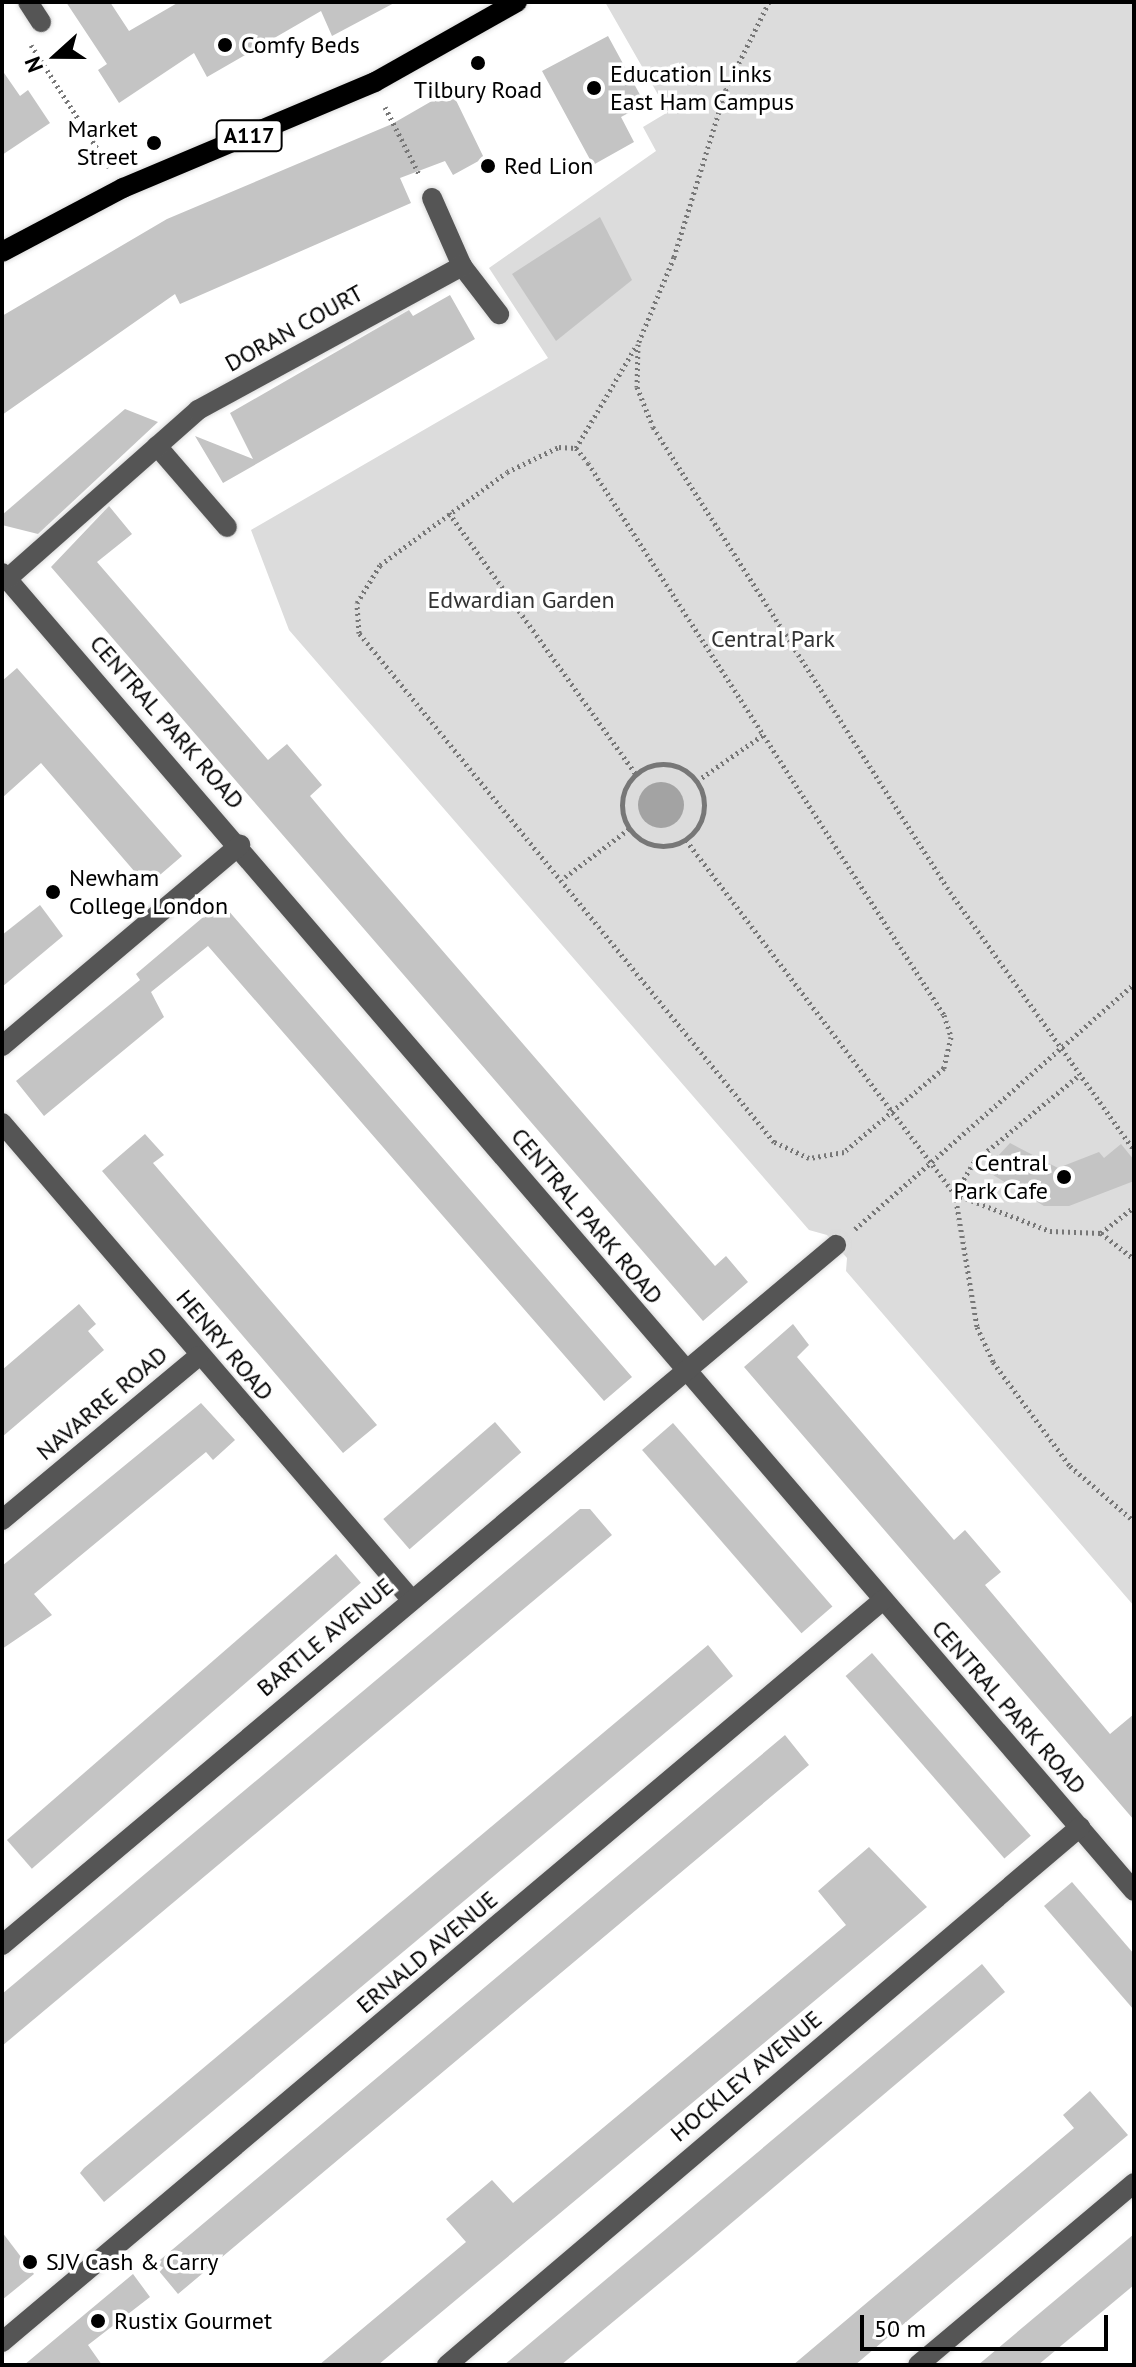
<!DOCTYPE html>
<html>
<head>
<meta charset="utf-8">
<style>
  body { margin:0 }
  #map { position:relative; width:1136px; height:2367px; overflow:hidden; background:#fff; font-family:"PT Sans",sans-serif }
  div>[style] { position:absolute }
  .green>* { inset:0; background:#dcdcdc }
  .water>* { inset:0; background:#a3a3a3 }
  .round { border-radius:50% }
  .building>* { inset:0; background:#c4c4c4; transform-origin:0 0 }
  .path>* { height:5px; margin-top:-2.5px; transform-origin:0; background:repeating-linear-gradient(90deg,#777 0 2px,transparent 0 6px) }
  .path>.ring { margin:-2.5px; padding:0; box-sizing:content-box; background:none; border:5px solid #777; border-radius:50% }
  .roads { filter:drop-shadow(0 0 2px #dbdbdb) drop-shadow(0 0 2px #dbdbdb) }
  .minor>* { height:20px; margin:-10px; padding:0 10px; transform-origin:10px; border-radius:10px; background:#555 }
  .major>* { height:20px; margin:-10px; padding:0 10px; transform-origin:10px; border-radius:10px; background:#000 }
  .dots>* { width:22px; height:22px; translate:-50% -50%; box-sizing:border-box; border:4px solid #fff; border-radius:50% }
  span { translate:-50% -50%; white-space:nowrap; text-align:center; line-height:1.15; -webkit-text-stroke:7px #fff; paint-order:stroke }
  .shield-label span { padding:2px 6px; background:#fff; border:2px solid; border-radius:6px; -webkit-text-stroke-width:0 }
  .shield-label { font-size:22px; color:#000; font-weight:700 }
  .poi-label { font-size:24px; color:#000 }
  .left { translate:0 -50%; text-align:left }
  .right { translate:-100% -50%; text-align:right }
  .street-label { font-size:24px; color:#000 }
  .park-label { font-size:24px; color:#333 }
  .frame { position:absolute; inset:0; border:4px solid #000; pointer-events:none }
  .north { position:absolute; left:16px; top:16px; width:80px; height:80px; -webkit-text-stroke:6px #fff; paint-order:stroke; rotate:249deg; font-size:22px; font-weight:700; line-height:32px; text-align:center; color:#000 }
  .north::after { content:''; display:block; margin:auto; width:28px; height:36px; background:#000; clip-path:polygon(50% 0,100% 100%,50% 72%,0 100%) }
  .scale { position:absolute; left:860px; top:2315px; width:248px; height:36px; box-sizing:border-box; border:4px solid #000; border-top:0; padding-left:10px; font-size:24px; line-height:28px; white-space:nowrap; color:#000; -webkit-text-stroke:6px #fff; paint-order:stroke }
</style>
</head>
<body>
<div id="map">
  <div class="green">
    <div style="clip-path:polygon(605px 2px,1134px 2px,1134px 1606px,846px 1271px,847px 1258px,827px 1235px,809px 1230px,289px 630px,251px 530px,548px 358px,489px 268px,656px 151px,643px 127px,668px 112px)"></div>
  </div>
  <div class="water">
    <div class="round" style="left:638px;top:782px;width:46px;height:46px"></div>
  </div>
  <div class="building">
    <div style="clip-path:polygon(66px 2px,110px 2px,129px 31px,179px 2px,396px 2px,332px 36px,321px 11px,207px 77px,194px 53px,119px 103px,98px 70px,107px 64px)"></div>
    <div style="clip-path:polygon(608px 36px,645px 104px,621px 117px,634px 142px,593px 165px,542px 71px)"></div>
    <div style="clip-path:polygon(2px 70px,20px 96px,28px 90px,50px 123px,2px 155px)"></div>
    <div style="clip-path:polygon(451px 90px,484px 158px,453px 175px,445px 161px,400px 178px,411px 203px,180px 304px,175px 294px,2px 415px,2px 316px,167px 219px,392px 124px)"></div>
    <div style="clip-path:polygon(600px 217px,632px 280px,556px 341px,512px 274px)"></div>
    <div style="clip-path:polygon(450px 295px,475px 339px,223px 483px,195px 436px,253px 459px,230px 413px,409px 310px,413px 316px)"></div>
    <div style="clip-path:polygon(125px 409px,158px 422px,38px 534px,2px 525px,2px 515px)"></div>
    <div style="clip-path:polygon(109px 506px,132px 534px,97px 562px,268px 760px,287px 744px,322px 785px,310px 796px,346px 839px,715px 1266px,726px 1256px,748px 1282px,703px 1321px,51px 567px)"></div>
    <div style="clip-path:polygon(17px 668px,182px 856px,147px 886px,41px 763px,2px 798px,2px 681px)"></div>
    <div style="clip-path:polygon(221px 902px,632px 1377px,604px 1401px,208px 946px,151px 992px,164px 1017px,44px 1116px,16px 1081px,140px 980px,136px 974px)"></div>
    <div style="clip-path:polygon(40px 905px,63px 936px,2px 987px,2px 935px)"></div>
    <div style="clip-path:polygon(145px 1134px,164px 1155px,153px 1163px,377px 1425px,343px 1453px,102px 1171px)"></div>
    <div style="clip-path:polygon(1010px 1143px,1058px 1168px,1099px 1152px,1104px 1158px,1121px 1144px,1134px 1160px,1134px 1181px,1069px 1206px,1044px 1206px,985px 1170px)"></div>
    <div style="clip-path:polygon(79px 1304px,96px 1324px,88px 1331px,104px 1350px,2px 1437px,2px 1370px)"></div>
    <div style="clip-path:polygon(793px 1324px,809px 1345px,797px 1357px,954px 1540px,965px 1530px,1001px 1572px,985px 1585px,1110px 1734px,1134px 1714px,1134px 1820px,744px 1367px)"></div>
    <div style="clip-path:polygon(201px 1403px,235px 1440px,213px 1460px,206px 1452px,34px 1594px,52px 1615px,2px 1649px,2px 1566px)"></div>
    <div style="left:495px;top:1422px;width:40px;height:148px;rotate:49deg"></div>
    <div style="left:673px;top:1423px;width:243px;height:41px;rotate:49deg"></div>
    <div style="clip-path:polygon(580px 1509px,590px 1509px,612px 1535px,2px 2046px,2px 1994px)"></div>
    <div style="left:336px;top:1554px;width:38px;height:436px;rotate:49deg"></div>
    <div style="clip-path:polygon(708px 1645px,733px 1676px,104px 2202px,80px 2173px,84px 2168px)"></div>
    <div style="left:872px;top:1653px;width:242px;height:35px;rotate:49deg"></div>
    <div style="clip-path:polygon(785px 1735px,809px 1765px,803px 1770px,178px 2294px,154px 2265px)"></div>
    <div style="clip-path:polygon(869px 1847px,927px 1907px,378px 2365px,319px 2365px,466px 2242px,446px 2219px,492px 2180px,513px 2203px,846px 1925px,818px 1891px)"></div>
    <div style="clip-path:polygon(1072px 1882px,1134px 1954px,1134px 2010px,1044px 1906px)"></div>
    <div style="clip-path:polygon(982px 1964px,1005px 1992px,690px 2258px,561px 2365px,504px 2365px)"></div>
    <div style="clip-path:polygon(1090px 2091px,1128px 2135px,855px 2365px,793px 2365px,1074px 2128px,1063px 2115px)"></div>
    <div style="clip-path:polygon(2px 2232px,34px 2274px,2px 2300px)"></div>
    <div style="clip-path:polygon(1134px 2234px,1134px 2285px,1038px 2365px,978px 2365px)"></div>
    <div style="clip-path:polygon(133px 2274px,150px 2297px,88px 2345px,102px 2365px,24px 2365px)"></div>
  </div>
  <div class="path">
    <div style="left:769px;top:2px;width:97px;rotate:116.3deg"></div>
    <div style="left:726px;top:89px;width:176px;rotate:107.2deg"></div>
    <div style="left:674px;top:257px;width:94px;rotate:112.5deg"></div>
    <div style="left:638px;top:344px;width:43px;rotate:91.3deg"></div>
    <div style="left:637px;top:387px;width:43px;rotate:68.2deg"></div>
    <div style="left:653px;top:427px;width:552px;rotate:57.43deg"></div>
    <div style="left:950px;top:892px;width:317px;rotate:54.5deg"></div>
    <div style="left:31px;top:45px;width:145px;rotate:57.4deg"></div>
    <div style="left:385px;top:107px;width:77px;rotate:63.1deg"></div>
    <div style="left:559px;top:447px;width:17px;rotate:3deg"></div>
    <div style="left:576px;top:448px;width:19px;rotate:51deg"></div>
    <div style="left:588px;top:463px;width:657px;rotate:57.18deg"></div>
    <div style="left:944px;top:1015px;width:23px;rotate:72deg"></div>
    <div style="left:951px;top:1037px;width:32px;rotate:103deg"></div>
    <div style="left:944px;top:1068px;width:131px;rotate:140deg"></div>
    <div style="left:844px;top:1152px;width:36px;rotate:170deg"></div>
    <div style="left:809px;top:1158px;width:38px;rotate:-155deg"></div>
    <div style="left:774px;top:1142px;width:657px;rotate:-129.19deg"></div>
    <div style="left:359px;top:633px;width:30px;rotate:-94deg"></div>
    <div style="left:357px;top:603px;width:44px;rotate:-58.8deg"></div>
    <div style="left:380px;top:565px;width:157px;rotate:-36.2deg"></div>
    <div style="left:507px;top:472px;width:58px;rotate:-25.7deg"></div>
    <div style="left:576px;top:448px;width:118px;rotate:-59.5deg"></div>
    <div style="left:449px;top:513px;width:321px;rotate:54.4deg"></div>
    <div class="ring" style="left:622px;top:764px;width:77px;height:77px"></div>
    <div style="left:697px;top:781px;width:82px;rotate:-35deg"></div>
    <div style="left:686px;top:840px;width:445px;rotate:52.8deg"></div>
    <div style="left:955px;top:1194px;width:102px;rotate:21.3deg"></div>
    <div style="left:1050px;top:1231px;width:51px;rotate:2.2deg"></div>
    <div style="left:1101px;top:1233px;width:42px;rotate:38.2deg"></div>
    <div style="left:565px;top:877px;width:80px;rotate:-36.9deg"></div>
    <div style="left:1077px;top:1077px;width:134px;rotate:140.5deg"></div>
    <div style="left:974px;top:1162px;width:37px;rotate:121deg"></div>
    <div style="left:955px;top:1194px;width:135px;rotate:80.6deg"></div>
    <div style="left:977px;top:1327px;width:38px;rotate:65deg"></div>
    <div style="left:993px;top:1362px;width:129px;rotate:53.5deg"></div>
    <div style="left:1070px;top:1466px;width:84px;rotate:40.7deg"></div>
    <div style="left:855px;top:1229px;width:371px;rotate:-41.3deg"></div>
    <div style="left:1101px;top:1233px;width:42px;rotate:-38.2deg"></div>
  </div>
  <div class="roads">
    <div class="minor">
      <div style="left:28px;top:2px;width:24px;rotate:57deg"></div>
      <div style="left:432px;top:198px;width:74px;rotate:66.2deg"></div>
      <div style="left:462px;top:266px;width:61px;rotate:52.4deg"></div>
      <div style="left:157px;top:446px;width:107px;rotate:49.2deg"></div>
      <div style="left:2px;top:573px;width:1737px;rotate:49.34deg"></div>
      <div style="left:7px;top:579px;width:255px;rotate:-41.5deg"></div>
      <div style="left:198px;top:410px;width:301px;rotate:-28.6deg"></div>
      <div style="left:2px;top:1046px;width:312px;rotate:-40.2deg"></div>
      <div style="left:2px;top:1123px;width:626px;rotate:49.34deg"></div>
      <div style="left:2px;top:1520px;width:256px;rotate:-39.8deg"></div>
      <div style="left:2px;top:1945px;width:1089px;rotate:-40.01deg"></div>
      <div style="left:2px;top:2342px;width:1152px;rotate:-40.1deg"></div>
      <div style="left:447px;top:2365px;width:831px;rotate:-40.36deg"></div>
      <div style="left:918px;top:2365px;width:282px;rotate:-40.1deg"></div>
    </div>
    <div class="major">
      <div style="left:2px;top:252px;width:137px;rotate:-27.9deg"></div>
      <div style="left:123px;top:188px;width:273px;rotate:-22.8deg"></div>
      <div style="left:375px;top:82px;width:163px;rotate:-29.4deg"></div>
    </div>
  </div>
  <div class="dots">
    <div style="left:225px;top:45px;background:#000"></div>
    <div style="left:478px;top:63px;background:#000"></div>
    <div style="left:594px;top:88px;background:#000"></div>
    <div style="left:154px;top:143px;background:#000"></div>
    <div style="left:488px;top:166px;background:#000"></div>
    <div style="left:53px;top:892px;background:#000"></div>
    <div style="left:1064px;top:1177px;background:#000"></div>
    <div style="left:30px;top:2262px;background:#000"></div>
    <div style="left:98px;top:2321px;background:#000"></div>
  </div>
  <div class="shield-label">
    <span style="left:249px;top:136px">A117</span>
  </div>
  <div class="poi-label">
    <span class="left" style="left:241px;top:45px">Comfy Beds</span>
    <span class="left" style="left:610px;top:88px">Education Links<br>East Ham Campus</span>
    <span style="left:478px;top:90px">Tilbury Road</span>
    <span class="right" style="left:138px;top:143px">Market<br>Street</span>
    <span class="left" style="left:504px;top:166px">Red Lion</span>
    <span class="left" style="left:69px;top:892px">Newham<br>College London</span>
    <span class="right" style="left:1048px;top:1177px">Central<br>Park Cafe</span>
    <span class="left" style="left:46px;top:2262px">SJV Cash &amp; Carry</span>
    <span class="left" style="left:114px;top:2321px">Rustix Gourmet</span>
  </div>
  <div class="street-label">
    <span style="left:294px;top:328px;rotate:-29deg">DORAN COURT</span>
    <span style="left:167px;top:722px;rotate:49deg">CENTRAL PARK ROAD</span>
    <span style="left:587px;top:1216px;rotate:50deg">CENTRAL PARK ROAD</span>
    <span style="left:225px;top:1345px;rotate:50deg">HENRY ROAD</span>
    <span style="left:102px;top:1403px;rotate:-40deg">NAVARRE ROAD</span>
    <span style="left:325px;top:1637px;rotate:-40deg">BARTLE AVENUE</span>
    <span style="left:1009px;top:1707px;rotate:49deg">CENTRAL PARK ROAD</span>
    <span style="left:427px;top:1952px;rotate:-40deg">ERNALD AVENUE</span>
    <span style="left:746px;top:2076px;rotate:-40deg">HOCKLEY AVENUE</span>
  </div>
  <div class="park-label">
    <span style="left:521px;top:600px">Edwardian Garden</span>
    <span style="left:773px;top:639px">Central Park</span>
  </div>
  <div class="frame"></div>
  <div class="north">N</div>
  <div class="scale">50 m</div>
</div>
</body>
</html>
